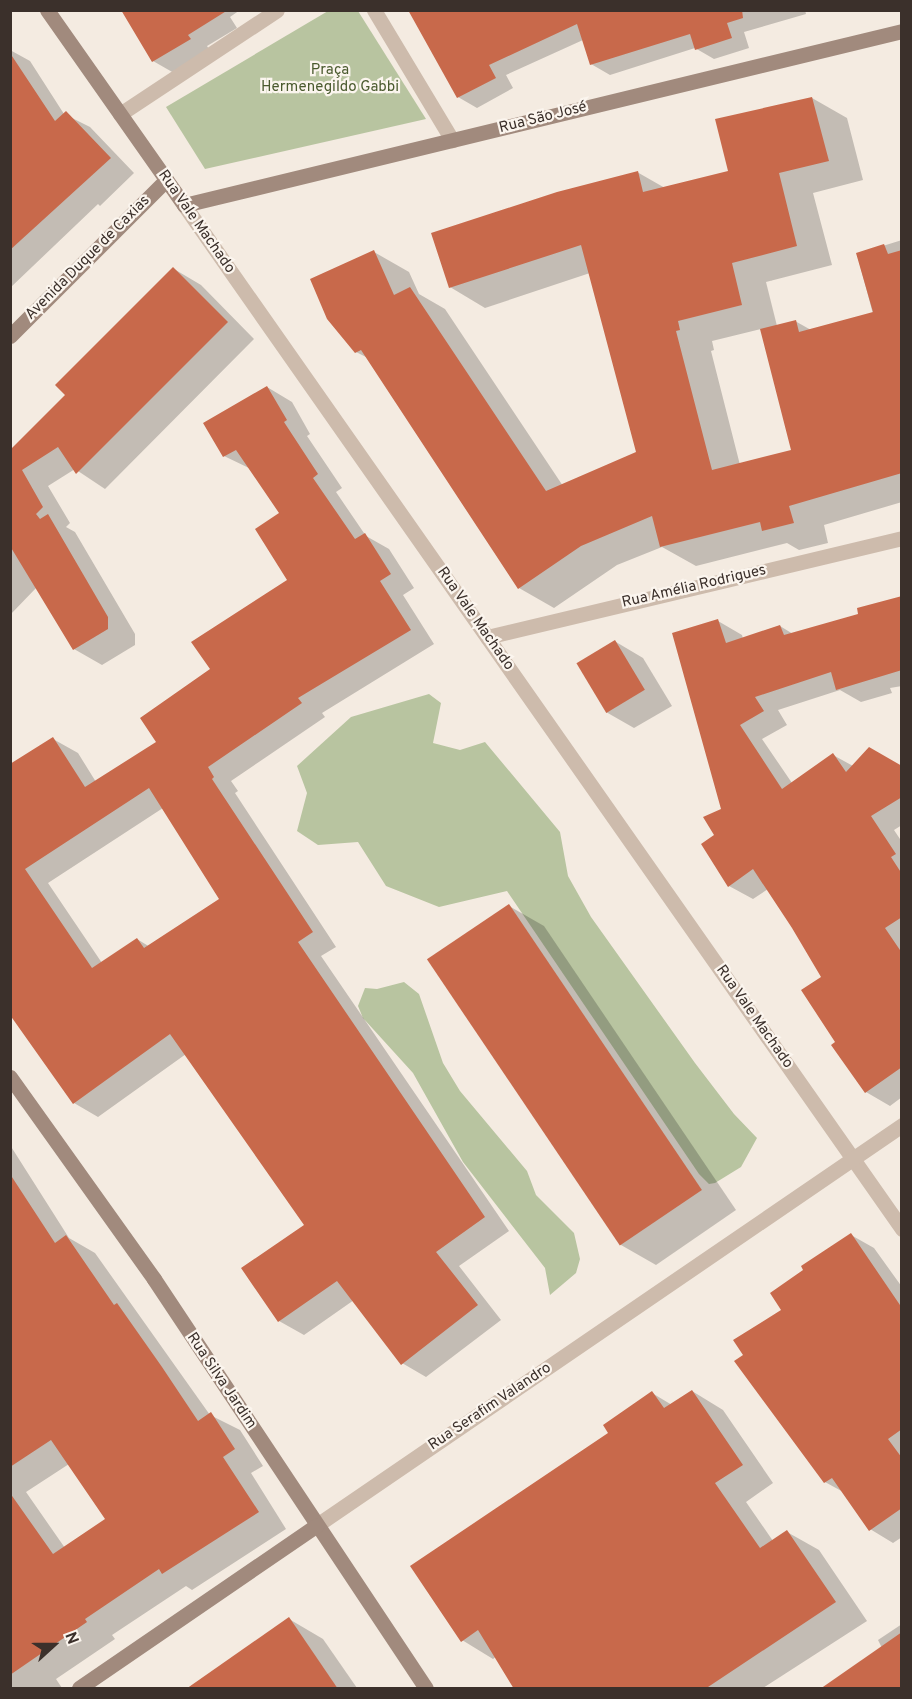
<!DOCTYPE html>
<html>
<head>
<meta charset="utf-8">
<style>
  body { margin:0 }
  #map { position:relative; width:912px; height:1699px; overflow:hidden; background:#f4ebe1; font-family:Overpass,sans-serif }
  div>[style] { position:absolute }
  .green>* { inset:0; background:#b8c4a0 }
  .shadow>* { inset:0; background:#0003 }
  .building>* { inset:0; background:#c8694b; transform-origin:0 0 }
  .street>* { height:15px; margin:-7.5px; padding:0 7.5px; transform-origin:7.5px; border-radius:7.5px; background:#cdbbac }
  .secondary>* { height:15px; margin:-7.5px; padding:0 7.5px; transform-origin:7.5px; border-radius:7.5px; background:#a18a7d }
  span { translate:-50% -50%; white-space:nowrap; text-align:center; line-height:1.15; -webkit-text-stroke:4.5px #fbf5ee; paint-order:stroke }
  .park-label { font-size:15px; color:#4a5a2e }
  .street-label { font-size:15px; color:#3b302b }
  .frame { position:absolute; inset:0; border:12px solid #3b302b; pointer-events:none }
  .north { position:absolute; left:24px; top:1615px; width:60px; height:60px; -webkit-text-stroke:4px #fbf5ee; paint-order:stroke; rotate:69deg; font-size:16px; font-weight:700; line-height:24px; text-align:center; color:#3b302b }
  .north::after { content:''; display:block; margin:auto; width:21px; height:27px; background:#3b302b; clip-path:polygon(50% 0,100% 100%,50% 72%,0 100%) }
</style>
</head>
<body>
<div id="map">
  <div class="green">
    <div style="clip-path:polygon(358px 11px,426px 119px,205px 169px,166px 107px,328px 11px)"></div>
    <div style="clip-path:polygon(429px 694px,441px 703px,433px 743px,460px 750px,485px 742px,560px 832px,568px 876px,591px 917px,695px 1063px,734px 1114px,757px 1138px,741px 1167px,715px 1183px,709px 1184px,699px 1174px,507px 891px,439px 907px,386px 886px,358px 842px,318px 845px,297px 831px,307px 793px,297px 766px,351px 717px)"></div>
    <div style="clip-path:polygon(404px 982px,419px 994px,443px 1063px,460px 1091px,527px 1171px,536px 1195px,574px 1233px,580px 1259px,576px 1273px,550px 1295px,545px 1268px,463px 1162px,413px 1073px,363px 1018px,358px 1006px,365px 988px,377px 989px)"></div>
  </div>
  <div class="shadow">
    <div style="clip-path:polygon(124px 10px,240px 10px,230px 17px,237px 28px,207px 46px,210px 51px,174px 73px,153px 61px)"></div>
    <div style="clip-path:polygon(409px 10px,805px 10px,806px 14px,744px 32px,749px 48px,714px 59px,695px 48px,610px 75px,591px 64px,583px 40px,506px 75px,513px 88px,477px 108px,458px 97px)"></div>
    <div style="clip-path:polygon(10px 50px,30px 61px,64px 114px,90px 127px,134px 173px,100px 206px,98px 204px,10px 288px)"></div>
    <div style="clip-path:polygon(evenodd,812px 98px,847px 118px,863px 180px,813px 193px,832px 265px,766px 282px,777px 326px,795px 321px,811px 330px,873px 314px,857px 254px,902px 240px,902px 502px,824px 525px,828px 543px,799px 550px,787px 543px,696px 566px,662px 547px,617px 565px,554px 608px,519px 588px,368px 358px,356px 352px,374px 252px,409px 272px,419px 294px,445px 309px,563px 486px,637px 453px,590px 273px,485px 308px,450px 287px,637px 172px,665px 188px,730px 172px,812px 98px,761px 329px,793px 451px,740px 465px,711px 351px,714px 350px,712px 341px,761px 329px)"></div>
    <div style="clip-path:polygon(174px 269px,201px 285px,254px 339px,105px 489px,75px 469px,48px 486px,70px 523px,66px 527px,75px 532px,135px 634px,135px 645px,102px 665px,74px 649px,37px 587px,10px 615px,10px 452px,67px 395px)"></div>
    <div style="clip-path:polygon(evenodd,267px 387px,292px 402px,310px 434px,307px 436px,342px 488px,336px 492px,366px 536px,389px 549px,414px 588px,403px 595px,434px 644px,322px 713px,325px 717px,231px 781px,238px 791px,235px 793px,336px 947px,321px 956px,509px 1231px,459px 1266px,501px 1320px,426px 1377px,402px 1363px,354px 1300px,304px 1335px,279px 1321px,306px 1225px,186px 1054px,98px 1117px,74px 1103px,10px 1014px,10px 766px,53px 739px,78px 753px,96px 782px,158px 742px,212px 669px,289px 580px,281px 513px,251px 469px,224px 456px,267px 387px,163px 808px,221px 899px,150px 947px,137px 939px,102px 963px,48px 883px,163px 808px)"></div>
    <div style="clip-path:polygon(902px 597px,902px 686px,890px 688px,892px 693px,861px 702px,840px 690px,778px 710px,787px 725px,762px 739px,792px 783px,833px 755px,853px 766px,902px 768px,902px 825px,894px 830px,902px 842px,902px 1097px,890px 1106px,866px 1092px,837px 1043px,824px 977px,768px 889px,753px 899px,729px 886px,716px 836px,723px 810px,718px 621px,742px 635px,743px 639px,780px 626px,793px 634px,860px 615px,858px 609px)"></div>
    <div style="clip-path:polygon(616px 642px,643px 658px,672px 706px,634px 728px,606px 712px)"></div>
    <div style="clip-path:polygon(509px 906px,544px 926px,736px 1210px,656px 1265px,621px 1245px,429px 960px)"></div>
    <div style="clip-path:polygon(evenodd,10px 1145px,69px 1238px,95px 1253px,210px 1415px,240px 1430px,263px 1466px,251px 1473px,286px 1529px,192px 1590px,186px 1586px,112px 1635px,115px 1639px,56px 1679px,62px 1688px,10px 1688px,10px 1145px,69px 1464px,107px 1519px,65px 1548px,26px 1492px,69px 1464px)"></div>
    <div style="clip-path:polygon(851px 1235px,874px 1248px,902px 1287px,902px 1537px,893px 1543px,870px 1529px,845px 1493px,825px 1482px,745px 1356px)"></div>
    <div style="clip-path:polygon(692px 1391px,723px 1410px,773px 1483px,746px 1502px,773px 1541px,787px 1532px,819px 1550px,867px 1621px,763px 1688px,516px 1688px,497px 1656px,493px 1659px,462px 1640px,610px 1433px,652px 1393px,672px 1405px)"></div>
    <div style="clip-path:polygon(289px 1619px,323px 1639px,357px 1688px,188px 1688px)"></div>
    <div style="clip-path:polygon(902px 1624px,902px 1688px,878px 1640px)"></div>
  </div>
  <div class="building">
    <div style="clip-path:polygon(121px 10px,228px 10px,188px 35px,191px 39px,152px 62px)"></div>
    <div style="clip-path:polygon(408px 10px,742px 10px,743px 18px,727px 23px,732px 38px,695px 50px,690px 34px,590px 65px,577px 24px,489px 65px,496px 78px,457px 98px)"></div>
    <div style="clip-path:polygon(10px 53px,55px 121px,66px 111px,111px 158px,10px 250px)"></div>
    <div style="clip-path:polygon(812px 97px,829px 161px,779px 173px,797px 246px,732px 263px,742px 305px,678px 321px,680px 330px,676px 331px,712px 470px,791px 450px,760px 329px,796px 320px,799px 332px,873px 312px,856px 253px,884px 244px,888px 254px,902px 250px,902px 473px,789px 506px,794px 523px,762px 531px,760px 522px,660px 547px,652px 516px,581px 546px,518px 589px,361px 350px,355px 353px,327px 319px,310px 279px,374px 250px,394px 295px,410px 287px,546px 491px,636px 452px,581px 245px,449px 288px,431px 233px,557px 192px,638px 171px,643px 192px,728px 171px,715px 119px)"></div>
    <div style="clip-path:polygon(173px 267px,228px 322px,76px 474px,58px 447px,22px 470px,43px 507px,36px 514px,40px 519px,48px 514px,108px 617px,108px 629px,73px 650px,10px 546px,10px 450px,65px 395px,55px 385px)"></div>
    <div style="clip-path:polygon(evenodd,267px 386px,287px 420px,284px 422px,318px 474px,313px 478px,355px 539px,365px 533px,391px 574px,380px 581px,411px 630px,298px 698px,302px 703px,208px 767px,214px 777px,212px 779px,313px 932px,298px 942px,485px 1217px,436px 1252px,478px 1305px,401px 1365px,337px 1281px,278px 1322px,241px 1268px,304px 1225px,170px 1034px,73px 1104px,10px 1015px,10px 764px,53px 737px,85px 787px,156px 742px,140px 718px,210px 669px,191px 642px,287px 580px,255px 529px,279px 513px,236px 450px,223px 457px,203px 423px,267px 386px,149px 788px,219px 899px,144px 948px,137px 938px,92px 968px,25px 869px,149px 788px)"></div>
    <div style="clip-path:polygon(902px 596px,902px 670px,836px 690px,831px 672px,755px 697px,764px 711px,740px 725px,782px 789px,833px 753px,846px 772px,869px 747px,902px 766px,902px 797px,871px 816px,896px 854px,891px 857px,902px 874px,902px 917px,885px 928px,902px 953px,902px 1067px,865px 1093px,831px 1045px,835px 1042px,801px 990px,821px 977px,792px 928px,753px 869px,728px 887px,701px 844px,714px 835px,703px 817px,721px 809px,672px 633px,718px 619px,726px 643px,780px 625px,784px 635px,858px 614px,857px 608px)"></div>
    <div style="left:615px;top:640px;width:58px;height:45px;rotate:59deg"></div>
    <div style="left:509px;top:904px;width:345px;height:99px;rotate:56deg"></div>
    <div style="clip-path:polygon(10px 1174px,55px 1243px,66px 1235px,114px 1305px,117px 1303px,162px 1367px,198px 1421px,211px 1412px,235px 1449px,223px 1457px,259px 1512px,162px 1574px,159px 1569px,85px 1619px,87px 1622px,10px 1675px,10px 1493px,53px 1554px,105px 1519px,51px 1440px,10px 1467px)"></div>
    <div style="clip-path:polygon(851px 1233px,902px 1308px,902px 1429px,888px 1439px,902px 1458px,902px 1508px,869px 1531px,832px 1478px,824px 1483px,734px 1361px,743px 1355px,733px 1340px,781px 1310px,770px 1293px,803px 1270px,801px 1266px)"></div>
    <div style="clip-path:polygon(692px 1390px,743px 1465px,715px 1483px,760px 1548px,787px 1530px,836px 1602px,705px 1689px,514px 1689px,478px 1630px,461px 1642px,410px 1566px,608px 1433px,603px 1425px,652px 1391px,664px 1408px)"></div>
    <div style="clip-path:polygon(289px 1617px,338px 1689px,186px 1689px)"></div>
    <div style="clip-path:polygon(902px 1632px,902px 1689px,820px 1689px)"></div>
  </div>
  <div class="street">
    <div style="left:374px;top:10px;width:152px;rotate:59deg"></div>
    <div style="left:120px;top:114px;width:188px;rotate:-33.5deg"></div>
    <div style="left:184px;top:205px;width:1251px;rotate:54.96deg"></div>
    <div style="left:487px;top:637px;width:427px;rotate:-13.4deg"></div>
    <div style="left:317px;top:1525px;width:709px;rotate:-34.36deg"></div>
  </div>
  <div class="secondary">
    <div style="left:47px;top:10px;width:238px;rotate:54.9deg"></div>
    <div style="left:184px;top:205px;width:739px;rotate:-13.62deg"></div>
    <div style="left:10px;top:336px;width:221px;rotate:-45deg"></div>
    <div style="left:10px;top:1077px;width:248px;rotate:54.5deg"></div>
    <div style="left:154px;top:1279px;width:491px;rotate:56.4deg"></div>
    <div style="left:79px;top:1688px;width:288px;rotate:-34.4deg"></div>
  </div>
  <div class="park-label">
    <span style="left:330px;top:79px">Praça<br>Hermenegildo Gabbi</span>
  </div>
  <div class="street-label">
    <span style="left:543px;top:118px;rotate:-14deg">Rua São José</span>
    <span style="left:196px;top:222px;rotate:55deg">Rua Vale Machado</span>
    <span style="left:88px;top:258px;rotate:-45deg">Avenida Duque de Caxias</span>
    <span style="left:694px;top:587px;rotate:-13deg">Rua Amélia Rodrigues</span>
    <span style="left:475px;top:619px;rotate:55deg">Rua Vale Machado</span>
    <span style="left:754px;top:1017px;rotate:55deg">Rua Vale Machado</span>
    <span style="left:221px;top:1381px;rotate:56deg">Rua Silva Jardim</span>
    <span style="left:490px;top:1407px;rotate:-34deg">Rua Serafim Valandro</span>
  </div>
  <div class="frame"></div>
  <div class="north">N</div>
</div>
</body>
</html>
